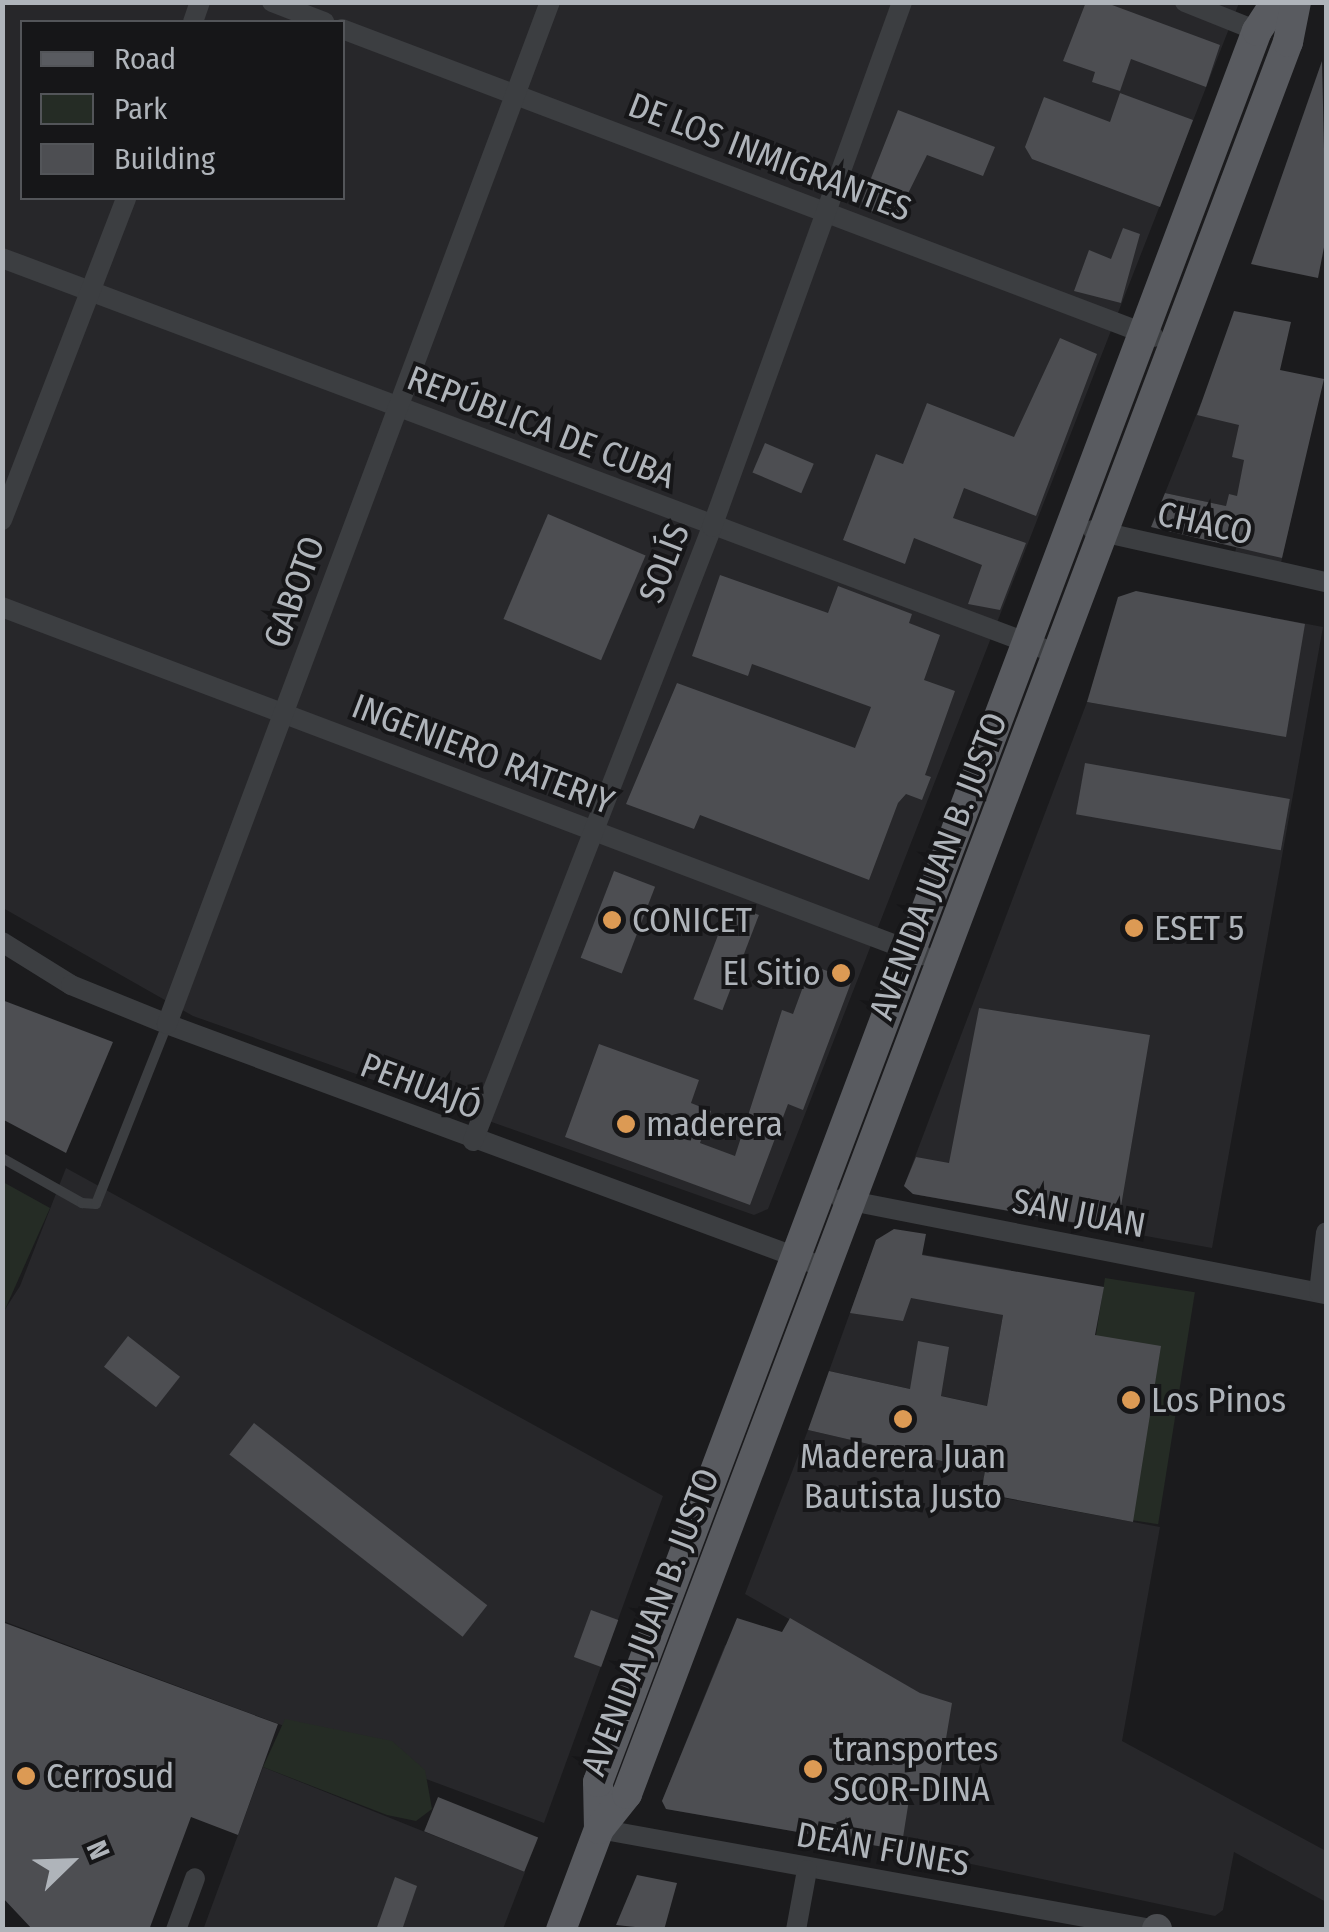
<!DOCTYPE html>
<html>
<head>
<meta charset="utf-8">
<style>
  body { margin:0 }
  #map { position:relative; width:1329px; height:1932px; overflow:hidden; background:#1b1b1d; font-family:"Fira Sans Condensed",sans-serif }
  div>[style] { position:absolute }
  .built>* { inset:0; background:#27272a }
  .green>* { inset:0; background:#252c25; transform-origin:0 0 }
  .building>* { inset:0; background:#4d4e52; transform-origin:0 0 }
  .service>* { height:10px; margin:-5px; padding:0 5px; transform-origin:5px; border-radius:5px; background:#3c3e41 }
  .minor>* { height:20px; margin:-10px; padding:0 10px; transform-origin:10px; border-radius:10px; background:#3c3e41 }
  .secondary>* { height:30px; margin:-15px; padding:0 15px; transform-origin:15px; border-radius:15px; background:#4b4d51 }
  .primary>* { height:30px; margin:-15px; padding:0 15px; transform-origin:15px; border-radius:15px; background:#595b60 }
  .dots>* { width:28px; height:28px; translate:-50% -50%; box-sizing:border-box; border:5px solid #161618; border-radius:50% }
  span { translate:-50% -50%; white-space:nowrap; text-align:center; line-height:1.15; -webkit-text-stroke:8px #161618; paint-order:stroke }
  .street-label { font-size:35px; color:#afb4ba }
  .poi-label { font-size:35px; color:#afb4ba }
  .left { translate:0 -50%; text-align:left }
  .right { translate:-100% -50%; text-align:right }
  .frame { position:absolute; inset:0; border:5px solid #afb4ba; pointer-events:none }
  .legend { position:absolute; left:20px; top:20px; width:325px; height:180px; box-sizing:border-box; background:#161618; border:2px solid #535559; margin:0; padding:12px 18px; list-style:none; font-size:30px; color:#afb4ba }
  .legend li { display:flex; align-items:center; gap:20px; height:50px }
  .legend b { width:50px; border:2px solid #535559 }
  .north { position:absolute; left:20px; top:1812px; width:100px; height:100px; -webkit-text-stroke:8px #161618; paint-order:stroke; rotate:67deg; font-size:28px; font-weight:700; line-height:40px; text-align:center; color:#afb4ba }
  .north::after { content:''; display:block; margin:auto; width:35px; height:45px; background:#afb4ba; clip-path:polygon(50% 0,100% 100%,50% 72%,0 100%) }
</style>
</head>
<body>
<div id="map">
  <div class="built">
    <div style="clip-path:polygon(evenodd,3px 3px,1239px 3px,768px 1209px,754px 1215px,193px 1016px,3px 908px,3px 3px,22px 22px,342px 22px,342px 198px,22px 198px,22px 22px)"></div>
    <div style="clip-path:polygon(1201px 403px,1312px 426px,1281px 563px,1235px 553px,1244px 510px,1165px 493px)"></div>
    <div style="clip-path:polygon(1276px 618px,1323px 627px,1212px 1248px,913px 1194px,904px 1186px,1087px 702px,1253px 731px)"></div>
    <div style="clip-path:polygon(66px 1168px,663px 1496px,544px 1823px,3px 1621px,2px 1314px,20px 1286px)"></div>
    <div style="clip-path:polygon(887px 1248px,1011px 1270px,987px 1406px,829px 1371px,869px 1260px)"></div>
    <div style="clip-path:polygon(808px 1430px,985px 1471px,982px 1494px,1160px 1527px,1122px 1741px,1326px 1851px,1326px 1902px,1234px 1852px,1223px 1910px,1215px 1916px,929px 1855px,666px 1809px,662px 1801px,725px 1645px,916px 1691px,745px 1594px)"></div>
    <div style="clip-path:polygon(263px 1767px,525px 1872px,503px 1929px,203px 1930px)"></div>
  </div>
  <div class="green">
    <div style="clip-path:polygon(3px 1182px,50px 1208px,3px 1314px)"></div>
    <div style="left:1105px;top:1278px;width:91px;height:235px;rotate:9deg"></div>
    <div style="clip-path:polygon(285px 1719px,392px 1741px,425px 1770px,432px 1809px,416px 1821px,387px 1815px,263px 1767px)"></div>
  </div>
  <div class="building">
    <div style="clip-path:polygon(1086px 2px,1104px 2px,1220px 45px,1206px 87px,1131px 59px,1120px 91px,1092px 82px,1095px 72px,1063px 61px)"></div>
    <div style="clip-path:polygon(1322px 61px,1326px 237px,1318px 278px,1251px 264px)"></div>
    <div style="clip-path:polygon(1120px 93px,1193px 120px,1160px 207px,1032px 159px,1025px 147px,1044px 97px,1110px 122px)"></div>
    <div style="clip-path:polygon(898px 110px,995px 147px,983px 176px,927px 155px,895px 220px,864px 208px,862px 201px)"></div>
    <div style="clip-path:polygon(1123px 228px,1140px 234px,1121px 303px,1074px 291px,1089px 250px,1111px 259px)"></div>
    <div style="clip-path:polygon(1234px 311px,1291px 322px,1280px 370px,1324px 379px,1282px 558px,1151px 527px,1165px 493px,1226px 506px,1229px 494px,1237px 496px,1244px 460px,1232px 457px,1239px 425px,1197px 415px)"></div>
    <div style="clip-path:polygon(1060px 338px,1097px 354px,1036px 516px,964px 488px,953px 518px,1026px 543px,1000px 610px,968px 604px,982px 565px,914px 538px,905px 564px,843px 540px,876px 454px,903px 464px,927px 403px,1014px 437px)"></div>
    <div style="left:765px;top:443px;width:53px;height:32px;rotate:23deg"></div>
    <div style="left:548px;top:514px;width:106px;height:114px;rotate:23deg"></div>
    <div style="clip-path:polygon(720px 575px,828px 613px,838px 586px,912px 614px,909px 623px,940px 635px,924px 680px,955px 691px,925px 775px,931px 777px,922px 800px,906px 794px,898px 803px,869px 880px,700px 815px,694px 829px,626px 804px,677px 683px,855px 748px,871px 707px,752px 664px,748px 676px,692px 656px)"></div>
    <div style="clip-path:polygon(1136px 591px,1305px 624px,1286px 737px,1087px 702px,1118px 597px)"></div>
    <div style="left:1085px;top:763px;width:208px;height:52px;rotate:10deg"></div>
    <div style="left:614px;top:871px;width:44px;height:93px;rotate:21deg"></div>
    <div style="left:730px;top:904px;width:31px;height:102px;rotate:21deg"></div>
    <div style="clip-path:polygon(811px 965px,852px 980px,803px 1110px,788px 1104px,750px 1205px,565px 1137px,599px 1044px,699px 1080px,691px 1103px,711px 1111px,700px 1143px,735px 1156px,782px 1010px,793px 1014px)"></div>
    <div style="clip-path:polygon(2px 1000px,113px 1042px,66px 1153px,2px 1119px)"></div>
    <div style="clip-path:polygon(979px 1008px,1150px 1035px,1117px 1230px,913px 1194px,904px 1186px,916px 1157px,949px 1163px)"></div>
    <div style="clip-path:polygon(894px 1229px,926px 1234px,922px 1255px,1104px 1287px,1095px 1335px,1161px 1346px,1133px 1522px,981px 1493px,985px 1471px,808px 1430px,829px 1371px,910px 1389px,918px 1341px,949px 1347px,941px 1396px,987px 1406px,1003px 1315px,911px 1298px,903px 1321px,850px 1313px,876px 1240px)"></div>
    <div style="left:128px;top:1336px;width:66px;height:39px;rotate:38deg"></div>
    <div style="left:254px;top:1423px;width:296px;height:40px;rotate:38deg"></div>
    <div style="left:591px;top:1610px;width:29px;height:50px;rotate:20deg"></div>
    <div style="clip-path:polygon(737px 1618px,782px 1632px,790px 1618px,920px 1693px,952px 1703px,937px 1792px,911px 1787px,901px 1850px,666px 1809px,662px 1801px)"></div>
    <div style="clip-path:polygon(2px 1622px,278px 1724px,238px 1835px,191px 1817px,149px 1930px,33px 1930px,2px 1897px)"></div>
    <div style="left:438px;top:1797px;width:108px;height:37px;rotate:22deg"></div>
    <div style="clip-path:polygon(637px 1875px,677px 1883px,664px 1930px,616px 1925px)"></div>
    <div style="clip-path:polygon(395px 1877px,417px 1886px,402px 1930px,376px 1930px)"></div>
  </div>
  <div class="service">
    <div style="left:2px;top:1158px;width:92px;rotate:29.4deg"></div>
    <div style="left:82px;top:1203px;width:14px;rotate:4deg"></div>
    <div style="left:96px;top:1204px;width:193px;rotate:-68.4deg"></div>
  </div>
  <div class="minor">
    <div style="left:272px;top:2px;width:56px;rotate:21deg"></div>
    <div style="left:1185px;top:2px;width:78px;rotate:21.9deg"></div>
    <div style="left:193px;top:22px;width:21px;rotate:-71deg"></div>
    <div style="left:342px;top:29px;width:868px;rotate:20.77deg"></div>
    <div style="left:2px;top:258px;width:1128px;rotate:20.56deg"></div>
    <div style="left:2px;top:520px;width:345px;rotate:-68.9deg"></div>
    <div style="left:1093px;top:530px;width:239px;rotate:12.6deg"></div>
    <div style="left:2px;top:607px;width:984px;rotate:20.72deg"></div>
    <div style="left:2px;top:942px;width:81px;rotate:31.9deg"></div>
    <div style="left:71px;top:985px;width:104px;rotate:22.1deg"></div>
    <div style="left:167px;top:1024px;width:703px;rotate:20.32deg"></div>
    <div style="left:167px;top:1024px;width:1091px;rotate:-69.46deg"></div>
    <div style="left:473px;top:1141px;width:659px;rotate:-68.73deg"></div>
    <div style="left:712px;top:527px;width:558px;rotate:-70.1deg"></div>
    <div style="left:841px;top:1199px;width:494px;rotate:11.1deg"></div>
    <div style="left:1319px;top:1292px;width:60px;rotate:-83.3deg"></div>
    <div style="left:599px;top:1829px;width:567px;rotate:10.26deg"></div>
    <div style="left:176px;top:1930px;width:55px;rotate:-69.9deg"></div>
    <div style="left:796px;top:1930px;width:61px;rotate:-79.6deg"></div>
  </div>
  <div class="secondary">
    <div style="left:1157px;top:1930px;width:1px;rotate:-90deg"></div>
  </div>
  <div class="primary">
    <div style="left:599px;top:1829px;width:47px;rotate:-91.2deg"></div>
    <div style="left:598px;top:1782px;width:1871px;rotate:-69.38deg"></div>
    <div style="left:1257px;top:31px;width:35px;rotate:-57deg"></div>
    <div style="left:561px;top:1930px;width:108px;rotate:-69.4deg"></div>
    <div style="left:599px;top:1829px;width:45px;rotate:-51.3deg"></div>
    <div style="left:627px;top:1794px;width:1873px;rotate:-69.33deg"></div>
    <div style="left:1288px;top:42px;width:41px;rotate:-78.7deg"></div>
  </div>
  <div class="dots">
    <div style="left:612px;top:920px;background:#dc9a54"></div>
    <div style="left:1134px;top:928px;background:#dc9a54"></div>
    <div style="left:841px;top:973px;background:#dc9a54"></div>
    <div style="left:626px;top:1124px;background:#dc9a54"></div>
    <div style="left:1131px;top:1400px;background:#dc9a54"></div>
    <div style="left:903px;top:1419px;background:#dc9a54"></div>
    <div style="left:813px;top:1769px;background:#dc9a54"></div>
    <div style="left:26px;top:1776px;background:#dc9a54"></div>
  </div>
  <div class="street-label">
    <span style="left:770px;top:157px;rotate:21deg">DE LOS INMIGRANTES</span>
    <span style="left:541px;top:427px;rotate:21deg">REPÚBLICA DE CUBA</span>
    <span style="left:1205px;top:523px;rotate:12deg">CHACO</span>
    <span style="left:664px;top:563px;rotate:-69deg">SOLÍS</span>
    <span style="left:294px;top:592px;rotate:-70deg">GABOTO</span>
    <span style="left:483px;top:754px;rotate:21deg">INGENIERO RATERIY</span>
    <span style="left:938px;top:866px;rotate:-69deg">AVENIDA JUAN B. JUSTO</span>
    <span style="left:421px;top:1086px;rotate:21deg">PEHUAJÓ</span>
    <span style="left:1079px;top:1213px;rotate:11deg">SAN JUAN</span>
    <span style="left:650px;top:1622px;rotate:-69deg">AVENIDA JUAN B. JUSTO</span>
    <span style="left:883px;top:1849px;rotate:10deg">DEÁN FUNES</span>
  </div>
  <div class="poi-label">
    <span class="left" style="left:632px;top:920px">CONICET</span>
    <span class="left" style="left:1154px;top:928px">ESET 5</span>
    <span class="right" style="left:821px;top:973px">El Sitio</span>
    <span class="left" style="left:646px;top:1124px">maderera</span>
    <span class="left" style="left:1151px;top:1400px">Los Pinos</span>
    <span style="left:903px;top:1476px">Maderera Juan<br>Bautista Justo</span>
    <span class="left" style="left:833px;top:1769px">transportes<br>SCOR-DINA</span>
    <span class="left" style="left:46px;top:1776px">Cerrosud</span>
  </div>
  <div class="frame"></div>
  <ul class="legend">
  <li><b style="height:12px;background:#595b60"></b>Road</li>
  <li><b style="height:28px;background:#252c25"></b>Park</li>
  <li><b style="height:28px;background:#4d4e52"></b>Building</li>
  </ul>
  <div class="north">N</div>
</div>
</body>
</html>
